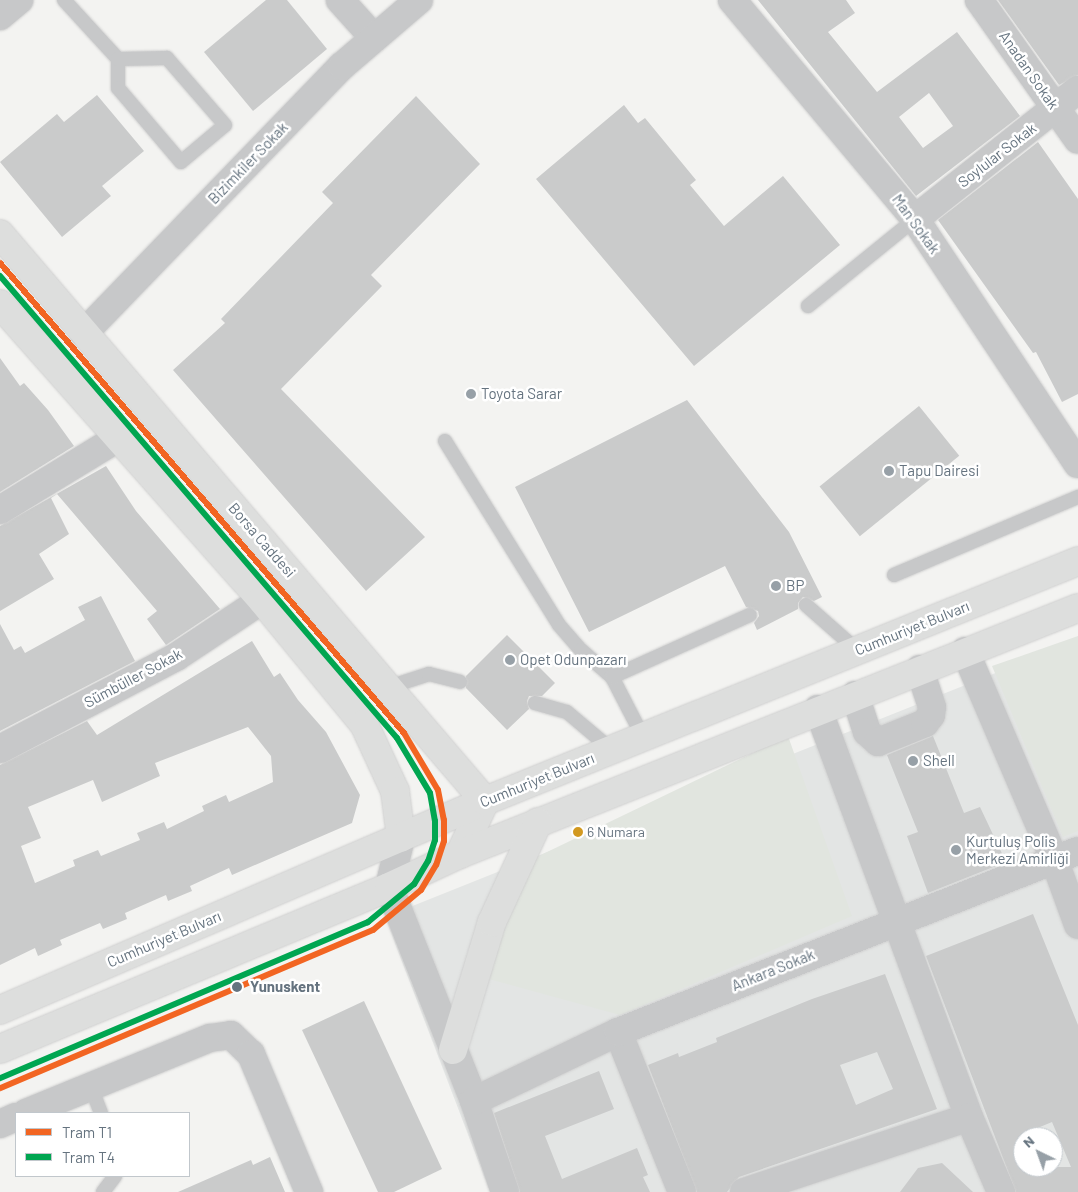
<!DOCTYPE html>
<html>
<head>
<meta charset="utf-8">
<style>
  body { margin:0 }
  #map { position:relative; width:1078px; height:1192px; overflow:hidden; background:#f3f3f1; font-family:Barlow,sans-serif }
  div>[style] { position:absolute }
  .built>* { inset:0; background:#e3e5e4 }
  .green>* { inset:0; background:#e1e5df }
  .building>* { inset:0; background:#cacbcb; transform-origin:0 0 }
  .roads { filter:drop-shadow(0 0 1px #cfcfcf) drop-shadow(0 0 1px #cfcfcf) }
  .service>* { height:14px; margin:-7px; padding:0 7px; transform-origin:7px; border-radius:7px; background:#c7c8c9 }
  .minor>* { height:28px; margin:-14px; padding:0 14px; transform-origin:14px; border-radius:14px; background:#c7c8c9 }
  .secondary>* { height:28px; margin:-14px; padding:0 14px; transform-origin:14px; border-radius:14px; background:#dddedd }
  .primary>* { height:28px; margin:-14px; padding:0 14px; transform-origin:14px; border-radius:14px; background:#dddedd }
  .tram-1>* { height:6px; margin:-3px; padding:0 3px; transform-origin:3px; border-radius:3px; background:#f26522 }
  .tram-2>* { height:6px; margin:-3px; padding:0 3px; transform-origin:3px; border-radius:3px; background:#00a651 }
  .dots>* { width:14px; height:14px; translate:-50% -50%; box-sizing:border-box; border:2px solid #fff; border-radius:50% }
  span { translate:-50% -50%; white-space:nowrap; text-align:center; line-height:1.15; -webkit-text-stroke:5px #fff; paint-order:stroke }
  .bus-label { font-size:14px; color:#65737f }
  .left { translate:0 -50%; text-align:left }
  .street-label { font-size:15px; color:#65737f }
  .poi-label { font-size:15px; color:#65737f }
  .stop-label { font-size:15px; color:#65737f; font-weight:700 }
  .legend { position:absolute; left:15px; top:1112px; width:175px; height:65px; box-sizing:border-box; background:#fff; border:1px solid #c1c7cc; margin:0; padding:6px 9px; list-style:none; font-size:15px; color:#65737f }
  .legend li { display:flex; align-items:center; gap:10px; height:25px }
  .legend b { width:25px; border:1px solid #c1c7cc }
  .north { position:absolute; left:1013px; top:1127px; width:50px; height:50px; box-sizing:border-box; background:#fff; border:1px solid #c1c7cc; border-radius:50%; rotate:318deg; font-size:14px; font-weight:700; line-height:20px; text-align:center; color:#65737f }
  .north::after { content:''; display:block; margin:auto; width:18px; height:22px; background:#97a0a7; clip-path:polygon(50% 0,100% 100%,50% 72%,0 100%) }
</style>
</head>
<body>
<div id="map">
  <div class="built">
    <div style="clip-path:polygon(evenodd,1078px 640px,1078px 1192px,490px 1192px,385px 917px,1078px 640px,1023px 1137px,1053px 1137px,1053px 1167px,1023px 1167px,1023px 1137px)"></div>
  </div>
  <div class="green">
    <div style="clip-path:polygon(1078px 636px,1078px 831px,1063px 837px,992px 666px)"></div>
    <div style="clip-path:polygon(788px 736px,852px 916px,620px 1015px,485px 978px,518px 866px)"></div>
  </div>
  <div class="building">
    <div style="clip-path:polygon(266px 0,287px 0,327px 49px,253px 111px,204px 52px)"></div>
    <div style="clip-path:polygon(evenodd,758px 0,846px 0,855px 13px,828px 32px,877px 92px,957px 32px,1020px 116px,916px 196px,758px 0,929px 93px,953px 126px,923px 148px,899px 117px,929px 93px)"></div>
    <div style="clip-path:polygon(998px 0,1078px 0,1078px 75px,1059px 85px)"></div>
    <div style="clip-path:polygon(97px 95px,144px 151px,102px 186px,111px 196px,62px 237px,0 162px,57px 114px,64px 122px)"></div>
    <div style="clip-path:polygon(416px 96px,480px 164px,371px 275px,382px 286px,281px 389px,425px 537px,366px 591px,173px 370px,225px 323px,221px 319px,333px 203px,322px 192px)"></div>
    <div style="clip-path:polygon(624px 105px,638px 123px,645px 118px,696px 180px,690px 185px,724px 226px,783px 176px,840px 245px,694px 366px,536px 179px)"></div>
    <div style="clip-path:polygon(1038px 142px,1078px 199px,1078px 394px,1062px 402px,1036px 352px,1033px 353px,938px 220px)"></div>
    <div style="clip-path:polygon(0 358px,20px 386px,24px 383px,48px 410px,74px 446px,0 492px)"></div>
    <div style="clip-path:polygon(687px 400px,789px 532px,822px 597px,814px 601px,803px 597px,798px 603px,798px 609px,757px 630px,754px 623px,759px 616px,758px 611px,746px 607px,725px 566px,589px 632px,515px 487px)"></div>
    <div style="left:919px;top:406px;width:64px;height:128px;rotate:51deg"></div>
    <div style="clip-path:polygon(106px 466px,136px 511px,220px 609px,166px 645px,147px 619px,157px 611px,57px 494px,51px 498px,69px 534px,39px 554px,54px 579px,0 611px,0 526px)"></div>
    <div style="clip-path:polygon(101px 596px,135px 661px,0 731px,0 624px,14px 650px,21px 646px,25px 653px,85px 620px,78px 607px)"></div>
    <div style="clip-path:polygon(507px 635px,555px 683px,542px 696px,529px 696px,527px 701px,529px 709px,507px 730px,466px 688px,466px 676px)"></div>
    <div style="clip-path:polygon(evenodd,252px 641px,274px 677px,280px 673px,298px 700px,326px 732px,360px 795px,352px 823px,232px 875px,229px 868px,190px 886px,192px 891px,168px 901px,166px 895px,125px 913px,127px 919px,103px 929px,100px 923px,60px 940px,62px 945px,38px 956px,35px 948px,0 965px,0 765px,87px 721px,97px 735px,252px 641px,248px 727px,271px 756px,273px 782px,229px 802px,226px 795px,202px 806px,204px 811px,167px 829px,164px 822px,137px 833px,140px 840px,101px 856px,98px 850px,73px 860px,75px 866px,35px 883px,21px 846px,41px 838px,28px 807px,93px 780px,102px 802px,160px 776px,155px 763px,248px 727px)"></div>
    <div style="clip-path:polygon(933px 736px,964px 813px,980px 807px,1006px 862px,928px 893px,907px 836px,918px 832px,887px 755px)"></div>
    <div style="clip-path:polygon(evenodd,1033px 914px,1078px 1025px,1078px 1192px,1016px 1192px,926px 956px,1033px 914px,1052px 1122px,1071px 1167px,1023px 1167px,1023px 1134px,1052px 1122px)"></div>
    <div style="clip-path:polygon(evenodd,885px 974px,937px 1109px,739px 1177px,727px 1192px,697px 1192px,648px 1065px,678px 1053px,679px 1057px,717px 1042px,716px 1038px,812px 999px,885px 974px,877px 1052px,893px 1089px,856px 1105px,840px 1065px,877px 1052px)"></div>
    <div style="clip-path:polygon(364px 1001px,442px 1169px,394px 1192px,378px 1192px,302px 1030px)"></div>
    <div style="clip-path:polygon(599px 1071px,614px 1109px,545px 1136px,562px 1179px,637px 1148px,648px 1175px,643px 1177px,650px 1192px,520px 1192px,494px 1113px)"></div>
    <div style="clip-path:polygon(270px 1157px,285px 1192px,178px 1192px,251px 1160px,253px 1165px)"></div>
    <div style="clip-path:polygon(942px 1163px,973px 1192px,900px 1192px,918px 1168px)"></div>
  </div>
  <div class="roads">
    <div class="service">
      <div style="left:64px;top:0;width:80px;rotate:47.5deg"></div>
      <div style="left:118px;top:59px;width:29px;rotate:90deg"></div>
      <div style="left:118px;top:88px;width:97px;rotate:49.6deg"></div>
      <div style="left:181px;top:162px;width:57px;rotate:-40.1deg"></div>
      <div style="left:225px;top:125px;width:89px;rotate:-130.9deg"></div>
      <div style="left:167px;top:58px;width:49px;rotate:178.8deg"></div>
      <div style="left:808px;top:306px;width:138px;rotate:-39.1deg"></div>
      <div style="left:445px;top:441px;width:216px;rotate:58.2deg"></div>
      <div style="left:559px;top:625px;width:33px;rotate:49deg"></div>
      <div style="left:581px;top:650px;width:41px;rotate:41.1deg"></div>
      <div style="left:894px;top:575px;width:200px;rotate:-23deg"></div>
      <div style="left:806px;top:605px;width:68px;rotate:41.4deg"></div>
      <div style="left:389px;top:687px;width:42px;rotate:-18deg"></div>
      <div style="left:429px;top:674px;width:32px;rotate:14deg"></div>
      <div style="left:535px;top:703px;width:33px;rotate:16deg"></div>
      <div style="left:567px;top:712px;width:59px;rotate:40.2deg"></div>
      <div style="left:643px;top:737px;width:68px;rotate:-117.3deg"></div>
      <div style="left:612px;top:677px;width:151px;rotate:-24.2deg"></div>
      <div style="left:91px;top:1087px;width:28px;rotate:69deg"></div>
      <div style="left:103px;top:1192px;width:20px;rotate:-53deg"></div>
    </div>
    <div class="minor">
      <div style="left:340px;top:0;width:51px;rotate:48.2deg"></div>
      <div style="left:732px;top:0;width:285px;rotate:50.1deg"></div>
      <div style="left:915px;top:219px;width:294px;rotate:56.4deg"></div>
      <div style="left:979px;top:0;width:171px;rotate:54.7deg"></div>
      <div style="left:0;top:16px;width:25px;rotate:-40deg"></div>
      <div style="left:915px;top:219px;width:208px;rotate:-38.4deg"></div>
      <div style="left:84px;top:333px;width:371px;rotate:-46deg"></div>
      <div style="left:342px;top:66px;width:101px;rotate:-40.6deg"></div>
      <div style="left:0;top:510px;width:138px;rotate:-31.4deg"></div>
      <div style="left:965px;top:651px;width:226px;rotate:66.8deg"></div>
      <div style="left:1054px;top:859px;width:70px;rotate:70deg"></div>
      <div style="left:855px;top:695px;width:39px;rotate:72deg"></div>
      <div style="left:867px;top:732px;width:15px;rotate:42deg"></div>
      <div style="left:878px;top:742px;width:51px;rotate:-22deg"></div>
      <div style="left:925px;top:723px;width:10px;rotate:-53deg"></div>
      <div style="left:931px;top:715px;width:8px;rotate:-83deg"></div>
      <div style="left:932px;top:707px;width:40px;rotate:-108deg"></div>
      <div style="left:818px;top:709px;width:435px;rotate:69.7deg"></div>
      <div style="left:969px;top:1117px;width:82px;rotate:66.9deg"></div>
      <div style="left:0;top:749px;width:199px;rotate:-27.6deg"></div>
      <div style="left:176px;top:657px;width:103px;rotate:-33.5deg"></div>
      <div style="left:401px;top:838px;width:50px;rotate:103.8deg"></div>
      <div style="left:389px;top:887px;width:230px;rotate:68.3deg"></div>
      <div style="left:474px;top:1101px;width:96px;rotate:71.2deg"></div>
      <div style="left:618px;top:1032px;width:172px;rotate:68.2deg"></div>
      <div style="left:474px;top:1101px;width:160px;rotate:-25.6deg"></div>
      <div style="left:618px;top:1032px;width:494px;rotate:-21.5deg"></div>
      <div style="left:26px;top:1113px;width:199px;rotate:-22.2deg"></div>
      <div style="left:210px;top:1038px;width:21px;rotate:-8deg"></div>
      <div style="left:231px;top:1035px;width:28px;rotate:44deg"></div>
      <div style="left:251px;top:1054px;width:150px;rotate:67.2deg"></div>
      <div style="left:0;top:1124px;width:17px;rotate:-24deg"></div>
      <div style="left:744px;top:1192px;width:237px;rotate:-18.4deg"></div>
    </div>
    <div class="secondary">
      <div style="left:0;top:234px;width:746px;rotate:49.46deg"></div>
      <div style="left:485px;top:801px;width:59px;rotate:115.3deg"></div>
      <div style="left:0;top:304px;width:395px;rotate:48.5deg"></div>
      <div style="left:262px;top:600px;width:161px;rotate:50.6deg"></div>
      <div style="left:364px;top:724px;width:74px;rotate:65.2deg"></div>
      <div style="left:395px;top:791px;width:47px;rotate:82.7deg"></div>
    </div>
    <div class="primary">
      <div style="left:0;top:1010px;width:528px;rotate:-23.31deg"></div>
      <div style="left:485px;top:801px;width:640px;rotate:-22.03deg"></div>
      <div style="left:0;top:1049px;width:421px;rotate:-22.6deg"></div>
      <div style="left:389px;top:887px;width:78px;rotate:-24.9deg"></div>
      <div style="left:460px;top:854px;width:665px;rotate:-21.71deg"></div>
      <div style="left:453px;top:1050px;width:134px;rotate:-73.1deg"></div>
      <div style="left:492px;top:922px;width:110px;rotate:-65.3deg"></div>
    </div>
  </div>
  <div class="tram-1">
    <div style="left:0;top:263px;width:620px;rotate:49.32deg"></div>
    <div style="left:404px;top:733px;width:66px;rotate:59.2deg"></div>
    <div style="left:438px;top:790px;width:31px;rotate:79deg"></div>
    <div style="left:444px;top:820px;width:21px;rotate:90deg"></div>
    <div style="left:444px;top:841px;width:25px;rotate:108deg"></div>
    <div style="left:436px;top:865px;width:29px;rotate:121deg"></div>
    <div style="left:421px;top:890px;width:62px;rotate:140.2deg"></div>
    <div style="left:373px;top:930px;width:405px;rotate:157deg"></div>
  </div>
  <div class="tram-2">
    <div style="left:0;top:276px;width:609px;rotate:49.33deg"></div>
    <div style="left:397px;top:738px;width:64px;rotate:59deg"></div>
    <div style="left:430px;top:793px;width:28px;rotate:80deg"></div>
    <div style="left:435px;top:821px;width:19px;rotate:90deg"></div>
    <div style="left:435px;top:840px;width:22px;rotate:108deg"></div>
    <div style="left:428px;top:861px;width:27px;rotate:121deg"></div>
    <div style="left:414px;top:884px;width:60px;rotate:140.4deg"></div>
    <div style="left:368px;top:922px;width:400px;rotate:157deg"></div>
  </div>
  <div class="dots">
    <div style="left:471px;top:394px;background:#97a0a7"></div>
    <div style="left:889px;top:471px;background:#97a0a7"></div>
    <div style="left:776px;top:586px;background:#97a0a7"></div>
    <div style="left:510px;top:660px;background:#97a0a7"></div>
    <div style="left:913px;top:761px;background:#97a0a7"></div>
    <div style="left:578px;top:832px;background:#d29920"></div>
    <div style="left:956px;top:850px;background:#97a0a7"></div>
    <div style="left:237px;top:987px;background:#65737f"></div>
  </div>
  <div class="bus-label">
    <span class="left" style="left:587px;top:832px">6 Numara</span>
  </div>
  <div class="street-label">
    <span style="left:1029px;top:70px;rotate:55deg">Anadan Sokak</span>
    <span style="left:997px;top:155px;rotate:-38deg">Soylular Sokak</span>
    <span style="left:248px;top:163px;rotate:-46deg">Bizimkiler Sokak</span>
    <span style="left:916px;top:224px;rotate:54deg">Man Sokak</span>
    <span style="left:262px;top:540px;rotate:49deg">Borsa Caddesi</span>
    <span style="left:912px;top:628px;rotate:-22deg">Cumhuriyet Bulvarı</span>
    <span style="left:133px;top:678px;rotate:-28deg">Sümbüller Sokak</span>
    <span style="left:537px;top:780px;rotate:-22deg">Cumhuriyet Bulvarı</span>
    <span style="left:164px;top:939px;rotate:-23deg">Cumhuriyet Bulvarı</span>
    <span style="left:773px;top:970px;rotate:-22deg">Ankara Sokak</span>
  </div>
  <div class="poi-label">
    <span class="left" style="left:481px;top:394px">Toyota Sarar</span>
    <span class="left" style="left:899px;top:471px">Tapu Dairesi</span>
    <span class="left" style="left:786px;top:586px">BP</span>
    <span class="left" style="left:520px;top:660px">Opet Odunpazarı</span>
    <span class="left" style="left:923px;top:761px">Shell</span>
    <span class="left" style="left:966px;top:850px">Kurtuluş Polis<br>Merkezi Amirliği</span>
  </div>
  <div class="stop-label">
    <span class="left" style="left:250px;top:987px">Yunuskent</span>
  </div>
  <ul class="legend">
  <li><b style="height:6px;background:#f26522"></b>Tram T1</li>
  <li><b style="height:6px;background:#00a651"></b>Tram T4</li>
  </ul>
  <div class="north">N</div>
</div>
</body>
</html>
